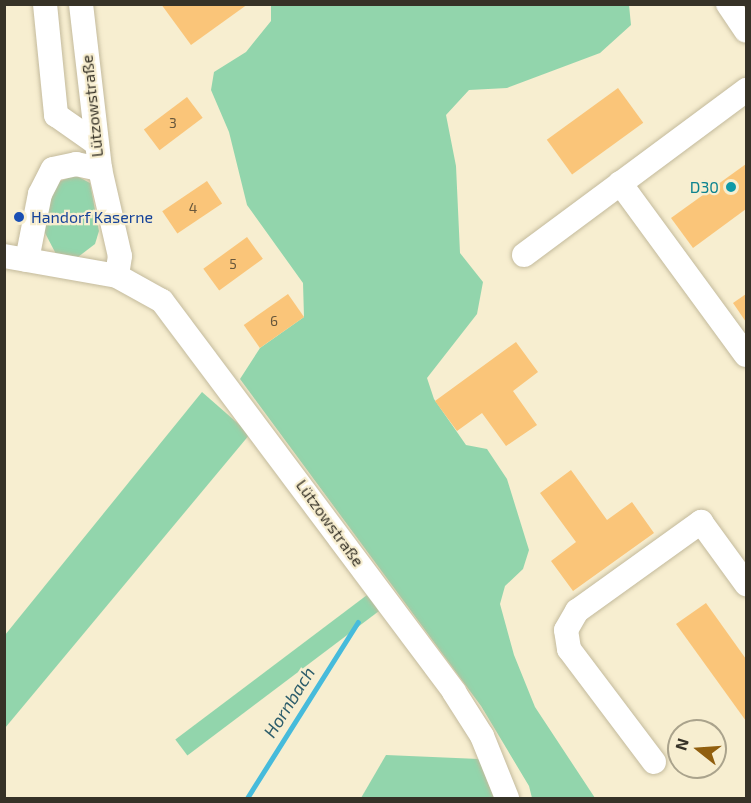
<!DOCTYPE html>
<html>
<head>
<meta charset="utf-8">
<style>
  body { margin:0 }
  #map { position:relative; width:751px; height:803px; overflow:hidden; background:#f7eed0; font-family:"Exo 2",sans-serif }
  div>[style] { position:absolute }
  .green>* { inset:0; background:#92d5ac; transform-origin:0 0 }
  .stream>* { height:5px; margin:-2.5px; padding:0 2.5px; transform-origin:2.5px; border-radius:2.5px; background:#46bbdb }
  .building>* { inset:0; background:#fac579; transform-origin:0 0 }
  .roads { filter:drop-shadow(0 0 2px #c3ba9c) drop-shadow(0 0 2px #c3ba9c) }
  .minor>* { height:24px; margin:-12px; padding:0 12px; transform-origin:12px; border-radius:12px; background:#fff }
  .dots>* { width:16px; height:16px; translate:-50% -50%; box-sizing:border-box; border:3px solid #f7eed0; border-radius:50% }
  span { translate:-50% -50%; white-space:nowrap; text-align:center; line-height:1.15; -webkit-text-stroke:4.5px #f7eed0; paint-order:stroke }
  .number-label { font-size:14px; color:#67573c }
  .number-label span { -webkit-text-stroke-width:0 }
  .street-label { font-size:16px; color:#363227 }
  .culture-label { font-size:16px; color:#0d838f }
  .right { translate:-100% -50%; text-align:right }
  .transit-label { font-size:16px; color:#164399 }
  .left { translate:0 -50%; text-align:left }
  .water-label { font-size:18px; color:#2d5d6b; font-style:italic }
  .frame { position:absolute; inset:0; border:6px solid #363227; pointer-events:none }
  .north { position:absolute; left:667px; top:719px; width:60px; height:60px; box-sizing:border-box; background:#f7eed0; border:2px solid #aaa38c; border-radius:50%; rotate:287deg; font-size:16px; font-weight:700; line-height:24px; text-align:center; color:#363227 }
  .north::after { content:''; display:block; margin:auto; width:21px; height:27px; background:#915f0f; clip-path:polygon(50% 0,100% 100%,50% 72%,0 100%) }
</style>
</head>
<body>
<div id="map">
  <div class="green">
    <div style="clip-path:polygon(271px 5px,629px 5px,631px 25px,600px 53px,507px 88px,469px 90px,446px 115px,456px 166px,460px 253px,483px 282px,477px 314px,427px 378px,434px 399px,466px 445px,487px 449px,507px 479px,529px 550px,523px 569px,505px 586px,500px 604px,514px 655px,535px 707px,595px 798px,532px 798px,529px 786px,481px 706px,240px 379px,260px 348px,304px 317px,303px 283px,247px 205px,229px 132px,211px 90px,214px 72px,246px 52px,271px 21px)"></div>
    <div style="clip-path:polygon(75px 175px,90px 183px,99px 231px,95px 244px,78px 257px,56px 254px,44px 231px,54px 184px)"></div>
    <div style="clip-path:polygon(202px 392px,250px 434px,5px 728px,5px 635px)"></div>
    <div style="left:371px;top:592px;width:20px;height:245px;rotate:53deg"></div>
    <div style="clip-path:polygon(386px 755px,479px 759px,494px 798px,361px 798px)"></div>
  </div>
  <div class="stream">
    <div style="left:247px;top:798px;width:208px;rotate:-57.8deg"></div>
  </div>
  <div class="building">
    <div style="clip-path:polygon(161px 4px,248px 4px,191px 45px)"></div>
    <div style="left:618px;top:88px;width:43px;height:88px;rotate:54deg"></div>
    <div style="left:187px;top:97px;width:26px;height:54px;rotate:53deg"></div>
    <div style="clip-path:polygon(746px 164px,746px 209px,693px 248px,671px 218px)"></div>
    <div style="left:207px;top:181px;width:27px;height:54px;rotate:56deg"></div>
    <div style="left:247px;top:237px;width:27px;height:54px;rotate:54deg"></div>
    <div style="left:288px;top:294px;width:28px;height:54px;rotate:55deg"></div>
    <div style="clip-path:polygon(746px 294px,746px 322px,733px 303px)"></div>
    <div style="clip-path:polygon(516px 342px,538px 372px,513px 391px,537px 425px,506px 446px,482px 413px,457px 431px,435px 401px)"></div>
    <div style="clip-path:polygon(571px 470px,607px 520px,632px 502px,654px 533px,573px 591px,551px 561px,576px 542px,540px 493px)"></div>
    <div style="clip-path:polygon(706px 603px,746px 659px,746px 721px,676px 624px)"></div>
  </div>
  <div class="roads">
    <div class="minor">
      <div style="left:45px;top:4px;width:112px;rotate:84.3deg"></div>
      <div style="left:56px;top:115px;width:49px;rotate:35deg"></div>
      <div style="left:81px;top:4px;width:166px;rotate:83.4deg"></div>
      <div style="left:100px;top:169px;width:89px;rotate:77.1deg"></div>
      <div style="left:120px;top:256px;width:20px;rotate:99deg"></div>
      <div style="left:728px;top:4px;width:32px;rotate:56deg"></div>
      <div style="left:620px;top:183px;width:213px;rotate:53.8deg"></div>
      <div style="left:524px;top:255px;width:277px;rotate:-36.6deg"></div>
      <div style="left:4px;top:256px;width:115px;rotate:10deg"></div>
      <div style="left:117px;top:276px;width:51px;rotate:29.1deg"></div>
      <div style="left:162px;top:301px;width:488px;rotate:53.2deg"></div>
      <div style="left:454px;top:692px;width:52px;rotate:57.5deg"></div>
      <div style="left:482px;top:736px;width:67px;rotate:68deg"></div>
      <div style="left:27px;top:260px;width:67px;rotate:-78.9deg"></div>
      <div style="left:40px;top:194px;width:28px;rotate:-63deg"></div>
      <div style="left:53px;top:169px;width:24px;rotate:-12deg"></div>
      <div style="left:76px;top:164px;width:25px;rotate:12deg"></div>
      <div style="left:654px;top:762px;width:141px;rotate:-127deg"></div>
      <div style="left:569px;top:649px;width:19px;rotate:-99deg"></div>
      <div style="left:566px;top:630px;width:22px;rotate:-60deg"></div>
      <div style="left:577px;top:611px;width:153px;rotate:-35.7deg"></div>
      <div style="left:701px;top:522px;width:77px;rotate:54deg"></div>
    </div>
  </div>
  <div class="dots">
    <div style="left:731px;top:187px;background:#0f9aa8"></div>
    <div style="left:19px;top:217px;background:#1a4fb4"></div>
  </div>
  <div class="number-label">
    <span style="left:173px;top:123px">3</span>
    <span style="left:193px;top:208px">4</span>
    <span style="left:233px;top:264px">5</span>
    <span style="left:274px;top:321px">6</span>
  </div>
  <div class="street-label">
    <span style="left:92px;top:106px;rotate:-96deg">Lützowstraße</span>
    <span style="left:330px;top:523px;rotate:54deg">Lützowstraße</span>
  </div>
  <div class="culture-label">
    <span class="right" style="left:719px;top:187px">D30</span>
  </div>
  <div class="transit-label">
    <span class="left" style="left:31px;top:217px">Handorf Kaserne</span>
  </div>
  <div class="water-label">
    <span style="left:289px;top:702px;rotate:-58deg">Hornbach</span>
  </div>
  <div class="frame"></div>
  <div class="north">N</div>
</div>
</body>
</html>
